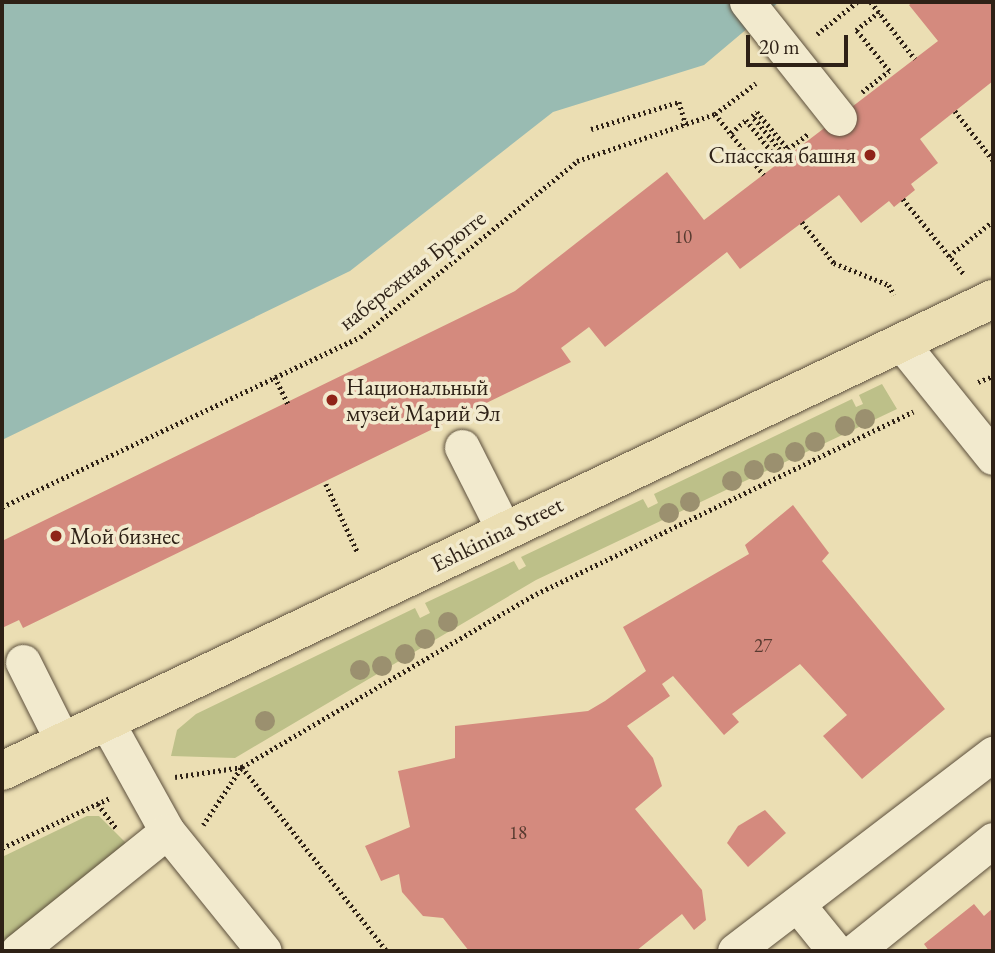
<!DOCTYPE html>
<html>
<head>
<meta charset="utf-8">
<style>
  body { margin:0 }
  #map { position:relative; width:995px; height:953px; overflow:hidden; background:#ebdeb3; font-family:"EB Garamond",serif }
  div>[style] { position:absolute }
  .green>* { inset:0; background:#bdc089 }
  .water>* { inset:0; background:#99bbb2 }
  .building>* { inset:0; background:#d48a7e }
  .path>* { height:4.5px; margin-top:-2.25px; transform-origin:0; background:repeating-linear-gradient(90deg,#2e2116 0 2px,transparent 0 5.5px) }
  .roads { filter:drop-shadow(0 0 2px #5d503d) drop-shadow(0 0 2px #5d503d) }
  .minor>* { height:35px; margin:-17.5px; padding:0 17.5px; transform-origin:17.5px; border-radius:17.5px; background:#f2eace }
  .major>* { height:38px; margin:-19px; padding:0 19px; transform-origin:19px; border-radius:19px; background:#ebdeb3 }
  .bridges { filter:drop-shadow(0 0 2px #5d503d) drop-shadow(0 0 2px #5d503d) }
  .minor-bridge>* { height:35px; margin:-17.5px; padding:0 17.5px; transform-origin:17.5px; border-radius:17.5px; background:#f2eace }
  .trees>* { width:20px; height:20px; margin:-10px; border-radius:50%; background:#9b906f }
  .dots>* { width:19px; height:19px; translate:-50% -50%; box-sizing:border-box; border:4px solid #f2eace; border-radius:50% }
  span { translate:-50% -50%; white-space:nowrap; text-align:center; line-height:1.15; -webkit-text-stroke:7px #f2eace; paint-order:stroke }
  .number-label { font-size:19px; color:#583b30 }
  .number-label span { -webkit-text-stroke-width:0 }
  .poi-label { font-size:23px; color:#2e2116 }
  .right { translate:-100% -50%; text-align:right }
  .left { translate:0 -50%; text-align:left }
  .street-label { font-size:23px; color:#2e2116 }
  .frame { position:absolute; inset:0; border:4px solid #2e2116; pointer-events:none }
  .scale { position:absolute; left:746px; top:35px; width:102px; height:32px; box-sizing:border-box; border:4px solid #2e2116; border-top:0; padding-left:9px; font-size:21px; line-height:24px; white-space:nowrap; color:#2e2116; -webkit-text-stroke:5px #f2eace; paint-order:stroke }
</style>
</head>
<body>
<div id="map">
  <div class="green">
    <div style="clip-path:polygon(882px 384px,897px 409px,536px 580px,235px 758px,171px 756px,177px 730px,196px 714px,415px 608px,420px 618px,430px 613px,425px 603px,514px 561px,519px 570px,526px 566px,521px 557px,643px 499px,648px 508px,658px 503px,654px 494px,852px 399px,856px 407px,863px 404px,859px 395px)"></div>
    <div style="clip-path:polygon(87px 816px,99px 816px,126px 843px,2px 945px,2px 857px)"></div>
  </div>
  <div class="water">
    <div style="clip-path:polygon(2px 2px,779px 2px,704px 65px,553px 112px,350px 271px,2px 440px)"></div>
  </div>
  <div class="building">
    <div style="clip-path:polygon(913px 2px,993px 2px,993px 81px,920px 139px,938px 163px,911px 184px,915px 190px,894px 207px,889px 201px,861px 223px,839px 195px,740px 269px,727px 252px,605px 347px,589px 327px,561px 348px,571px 362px,23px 628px,19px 620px,2px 628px,2px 541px,515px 291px,667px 172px,704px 220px,938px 41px,909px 5px)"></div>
    <div style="clip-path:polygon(793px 505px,829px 553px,822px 561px,945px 709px,862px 779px,823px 736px,847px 715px,800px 664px,732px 714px,739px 722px,724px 735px,673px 676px,662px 684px,670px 696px,627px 726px,653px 758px,662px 786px,635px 809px,702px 890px,706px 920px,694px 930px,682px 914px,636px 951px,469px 951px,443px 918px,423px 916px,402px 892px,399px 874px,381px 881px,365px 846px,410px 827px,398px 771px,455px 758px,455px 726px,588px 711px,605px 701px,646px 671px,623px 627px,749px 554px,745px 545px)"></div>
    <div style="clip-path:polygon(765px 810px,786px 833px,748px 867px,727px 843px,738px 826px)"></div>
    <div style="clip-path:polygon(974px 904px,984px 916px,993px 908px,993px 951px,929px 951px,924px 944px)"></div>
  </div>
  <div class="path">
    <div style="left:871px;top:2px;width:72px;rotate:52.3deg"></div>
    <div style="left:817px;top:34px;width:51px;rotate:-38.7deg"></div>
    <div style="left:862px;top:92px;width:34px;rotate:-38deg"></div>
    <div style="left:889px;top:71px;width:53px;rotate:-128.8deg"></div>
    <div style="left:856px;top:30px;width:29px;rotate:-38deg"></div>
    <div style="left:955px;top:111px;width:62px;rotate:52.2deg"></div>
    <div style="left:715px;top:114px;width:78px;rotate:51.2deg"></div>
    <div style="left:591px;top:129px;width:92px;rotate:-17.1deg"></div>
    <div style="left:679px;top:102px;width:24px;rotate:73deg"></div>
    <div style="left:731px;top:133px;width:20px;rotate:-41deg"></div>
    <div style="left:746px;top:120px;width:49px;rotate:50.8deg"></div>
    <div style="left:777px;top:158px;width:7px;rotate:-34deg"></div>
    <div style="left:783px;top:154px;width:49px;rotate:-129.2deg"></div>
    <div style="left:752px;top:116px;width:6px;rotate:-39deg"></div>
    <div style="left:757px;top:112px;width:48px;rotate:50deg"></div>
    <div style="left:788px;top:149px;width:25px;rotate:-37deg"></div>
    <div style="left:903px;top:199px;width:97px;rotate:50.9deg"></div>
    <div style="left:802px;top:222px;width:52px;rotate:52deg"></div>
    <div style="left:834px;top:263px;width:59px;rotate:21.8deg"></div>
    <div style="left:889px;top:285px;width:11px;rotate:63deg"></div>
    <div style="left:949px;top:256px;width:56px;rotate:-38.5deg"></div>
    <div style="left:275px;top:377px;width:30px;rotate:64deg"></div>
    <div style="left:978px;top:382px;width:16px;rotate:-22deg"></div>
    <div style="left:326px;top:484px;width:76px;rotate:65.1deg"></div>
    <div style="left:2px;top:507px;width:396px;rotate:-25.4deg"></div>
    <div style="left:360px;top:337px;width:279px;rotate:-39deg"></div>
    <div style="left:577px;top:161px;width:146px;rotate:-18.8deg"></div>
    <div style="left:715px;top:114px;width:51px;rotate:-37.1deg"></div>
    <div style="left:242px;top:767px;width:234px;rotate:51.8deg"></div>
    <div style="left:175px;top:777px;width:68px;rotate:-8.5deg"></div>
    <div style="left:242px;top:767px;width:341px;rotate:-30.5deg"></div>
    <div style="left:536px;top:594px;width:419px;rotate:-25.8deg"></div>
    <div style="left:98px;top:804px;width:30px;rotate:53deg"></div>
    <div style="left:203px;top:825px;width:69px;rotate:-56.3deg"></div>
    <div style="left:2px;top:848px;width:119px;rotate:-24.8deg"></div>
  </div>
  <div class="roads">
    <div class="minor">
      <div style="left:902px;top:344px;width:145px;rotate:51.2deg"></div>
      <div style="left:462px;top:447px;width:93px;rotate:63.2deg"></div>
      <div style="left:23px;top:662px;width:89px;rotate:63.4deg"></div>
      <div style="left:106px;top:721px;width:126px;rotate:61deg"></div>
      <div style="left:167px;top:831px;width:154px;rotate:51.1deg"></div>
      <div style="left:797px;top:904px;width:60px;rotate:51deg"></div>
      <div style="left:18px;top:951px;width:191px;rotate:-38.8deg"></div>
      <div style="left:735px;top:951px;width:325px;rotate:-37.4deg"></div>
      <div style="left:855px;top:951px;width:177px;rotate:-38.8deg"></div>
    </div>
    <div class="major">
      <div style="left:2px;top:771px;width:1098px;rotate:-25.47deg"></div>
    </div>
  </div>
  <div class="bridges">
    <div class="minor-bridge">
      <div style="left:747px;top:2px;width:148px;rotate:51.6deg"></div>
    </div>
  </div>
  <div class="trees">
    <div style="left:865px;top:419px"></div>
    <div style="left:845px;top:426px"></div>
    <div style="left:815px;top:442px"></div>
    <div style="left:795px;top:452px"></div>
    <div style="left:774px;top:463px"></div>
    <div style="left:754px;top:470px"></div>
    <div style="left:732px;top:481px"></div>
    <div style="left:690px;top:502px"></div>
    <div style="left:669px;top:513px"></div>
    <div style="left:448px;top:622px"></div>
    <div style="left:425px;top:639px"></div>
    <div style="left:405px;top:654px"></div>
    <div style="left:382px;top:666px"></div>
    <div style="left:360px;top:670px"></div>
    <div style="left:265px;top:721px"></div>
  </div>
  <div class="dots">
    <div style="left:870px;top:155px;background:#8f2418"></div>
    <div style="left:332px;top:400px;background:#8f2418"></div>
    <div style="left:56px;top:536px;background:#8f2418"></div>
  </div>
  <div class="number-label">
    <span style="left:683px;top:237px">10</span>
    <span style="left:763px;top:646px">27</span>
    <span style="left:518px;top:833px">18</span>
  </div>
  <div class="poi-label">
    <span class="right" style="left:856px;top:155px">Спасская башня</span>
    <span class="left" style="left:346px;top:400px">Национальный<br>музей Марий Эл</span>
    <span class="left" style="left:70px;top:536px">Мой бизнес</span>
  </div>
  <div class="street-label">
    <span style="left:412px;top:270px;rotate:-38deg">набережная Брюгге</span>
    <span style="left:497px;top:534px;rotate:-26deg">Eshkinina Street</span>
  </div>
  <div class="frame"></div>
  <div class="scale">20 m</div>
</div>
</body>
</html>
